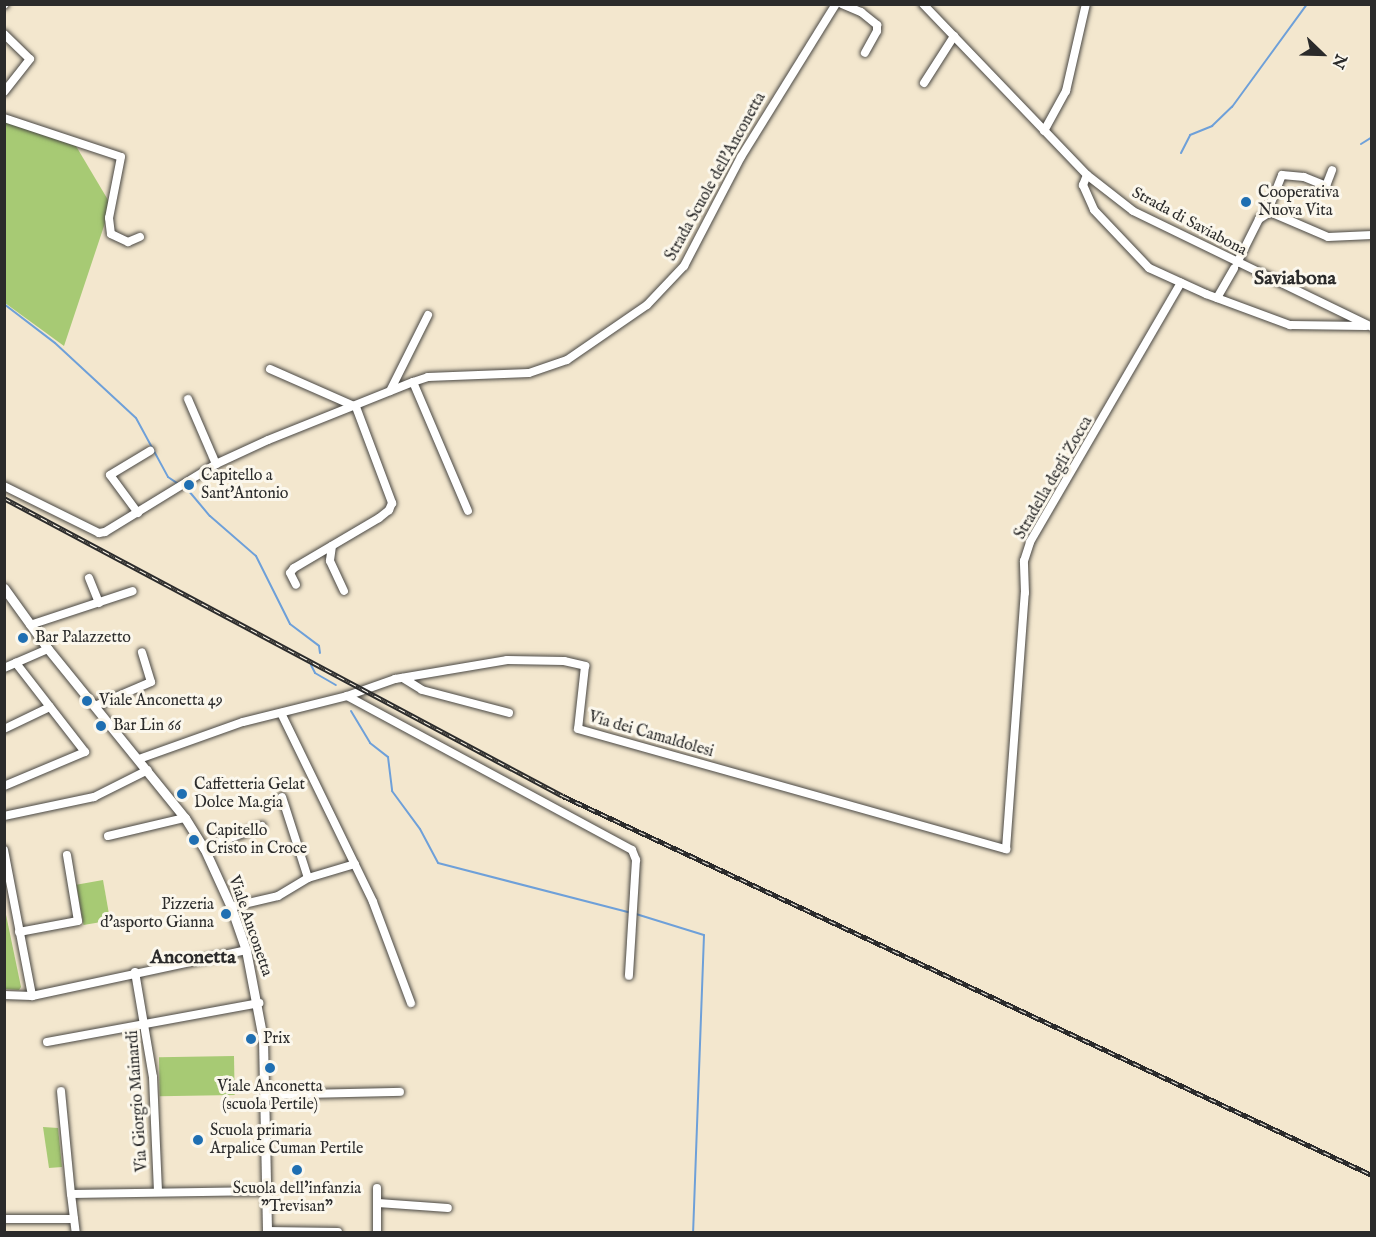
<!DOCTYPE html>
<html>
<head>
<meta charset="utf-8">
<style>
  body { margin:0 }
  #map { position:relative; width:1376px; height:1237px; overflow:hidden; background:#f3e7ce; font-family:"IM FELL English",serif }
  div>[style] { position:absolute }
  .green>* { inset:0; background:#a7ca74; transform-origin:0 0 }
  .stream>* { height:2px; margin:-1px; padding:0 1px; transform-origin:1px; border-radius:1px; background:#6ea0d9 }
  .roads { filter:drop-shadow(0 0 2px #494743) drop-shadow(0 0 2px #494743) }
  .minor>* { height:8px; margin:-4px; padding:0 4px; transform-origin:4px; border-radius:4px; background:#fff }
  .major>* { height:9px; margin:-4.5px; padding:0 4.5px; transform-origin:4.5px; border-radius:4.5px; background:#fff }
  .rail>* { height:4.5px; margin-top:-2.25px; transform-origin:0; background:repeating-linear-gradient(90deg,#fbf7ec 0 7px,#2b2b2b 0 14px); box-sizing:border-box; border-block:2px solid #2b2b2b }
  .dots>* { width:16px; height:16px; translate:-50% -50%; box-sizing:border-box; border:3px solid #fbf7ec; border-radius:50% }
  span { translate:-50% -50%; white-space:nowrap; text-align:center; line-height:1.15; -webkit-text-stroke:6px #fbf7ec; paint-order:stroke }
  .street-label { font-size:16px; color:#2b2b2b }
  .poi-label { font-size:16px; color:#2b2b2b }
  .left { translate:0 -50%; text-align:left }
  .right { translate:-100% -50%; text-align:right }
  .quarter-label { font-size:20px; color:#2b2b2b; font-weight:700 }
  .frame { position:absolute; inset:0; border:6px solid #2b2b2b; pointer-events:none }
  .north { position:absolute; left:1292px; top:24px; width:60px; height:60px; -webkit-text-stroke:4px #fbf7ec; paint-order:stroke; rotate:113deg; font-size:16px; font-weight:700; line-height:24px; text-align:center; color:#2b2b2b }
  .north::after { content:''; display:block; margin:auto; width:21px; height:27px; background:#2b2b2b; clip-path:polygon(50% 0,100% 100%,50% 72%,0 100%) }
</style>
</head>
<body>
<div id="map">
  <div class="green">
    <div style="clip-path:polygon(5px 121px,76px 146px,111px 205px,64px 346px,5px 303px)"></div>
    <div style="left:103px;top:880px;width:41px;height:27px;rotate:80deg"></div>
    <div style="clip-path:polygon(4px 905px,21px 987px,19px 990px,5px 989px)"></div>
    <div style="left:234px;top:1056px;width:39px;height:75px;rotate:89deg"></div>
    <div style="clip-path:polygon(43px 1127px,58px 1128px,62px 1167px,49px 1168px)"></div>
  </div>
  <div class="stream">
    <div style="left:1361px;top:144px;width:13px;rotate:-32deg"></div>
    <div style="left:1181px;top:153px;width:20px;rotate:-63deg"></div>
    <div style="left:1190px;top:135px;width:24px;rotate:-22deg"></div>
    <div style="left:1212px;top:126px;width:28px;rotate:-44deg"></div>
    <div style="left:1232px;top:107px;width:127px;rotate:-53.9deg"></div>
    <div style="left:4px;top:304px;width:64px;rotate:37.4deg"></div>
    <div style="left:55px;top:343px;width:110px;rotate:42.8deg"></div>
    <div style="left:136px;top:418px;width:67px;rotate:61.5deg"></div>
    <div style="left:168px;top:477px;width:11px;rotate:34deg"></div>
    <div style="left:188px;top:490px;width:34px;rotate:50deg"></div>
    <div style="left:210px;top:516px;width:61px;rotate:41deg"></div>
    <div style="left:256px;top:556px;width:76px;rotate:63.4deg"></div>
    <div style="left:290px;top:624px;width:36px;rotate:37deg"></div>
    <div style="left:319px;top:646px;width:7px;rotate:82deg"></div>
    <div style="left:311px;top:665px;width:9px;rotate:63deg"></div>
    <div style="left:315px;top:673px;width:24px;rotate:30deg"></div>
    <div style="left:351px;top:711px;width:37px;rotate:59deg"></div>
    <div style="left:370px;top:743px;width:23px;rotate:38deg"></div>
    <div style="left:388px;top:757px;width:34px;rotate:83deg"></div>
    <div style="left:392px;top:791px;width:47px;rotate:53.6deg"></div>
    <div style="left:420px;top:829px;width:38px;rotate:62deg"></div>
    <div style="left:438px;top:863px;width:199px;rotate:14.5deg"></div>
    <div style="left:636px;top:914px;width:71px;rotate:17.2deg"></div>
    <div style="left:704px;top:935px;width:297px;rotate:92.1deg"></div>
  </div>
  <div class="roads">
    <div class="minor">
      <div style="left:842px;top:4px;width:21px;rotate:23deg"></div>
      <div style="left:861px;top:12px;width:21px;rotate:39deg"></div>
      <div style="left:877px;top:25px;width:6px;rotate:90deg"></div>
      <div style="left:877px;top:31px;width:25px;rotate:119deg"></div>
      <div style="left:923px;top:4px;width:237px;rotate:46.2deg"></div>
      <div style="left:1087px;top:175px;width:58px;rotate:38deg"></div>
      <div style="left:1133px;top:211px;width:266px;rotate:25.9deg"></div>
      <div style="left:4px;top:5px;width:1px;rotate:-45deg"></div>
      <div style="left:4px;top:34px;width:36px;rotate:44deg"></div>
      <div style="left:30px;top:59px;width:42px;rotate:128.2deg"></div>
      <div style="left:924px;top:83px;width:56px;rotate:-57.4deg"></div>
      <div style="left:4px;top:118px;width:123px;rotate:18.4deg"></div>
      <div style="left:121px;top:157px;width:62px;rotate:101.1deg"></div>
      <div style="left:109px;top:218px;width:16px;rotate:83deg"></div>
      <div style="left:111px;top:234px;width:19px;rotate:25deg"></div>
      <div style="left:128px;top:242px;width:13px;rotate:-23deg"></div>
      <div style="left:1044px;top:131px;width:46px;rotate:-61.2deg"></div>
      <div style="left:1066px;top:91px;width:89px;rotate:-77.1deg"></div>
      <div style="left:1087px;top:175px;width:11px;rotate:112deg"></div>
      <div style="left:1083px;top:185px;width:27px;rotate:66deg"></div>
      <div style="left:1094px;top:210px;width:80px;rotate:46.5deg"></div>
      <div style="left:1149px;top:268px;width:63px;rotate:24.5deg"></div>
      <div style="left:1206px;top:294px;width:90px;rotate:20.3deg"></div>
      <div style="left:1290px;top:325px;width:76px;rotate:0.8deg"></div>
      <div style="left:1267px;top:213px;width:41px;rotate:-68.5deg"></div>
      <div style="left:1282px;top:175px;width:22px;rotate:5deg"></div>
      <div style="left:1304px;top:177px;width:24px;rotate:22deg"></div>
      <div style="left:1326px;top:186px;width:17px;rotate:-69deg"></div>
      <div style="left:1237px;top:263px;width:49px;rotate:-63.4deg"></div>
      <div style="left:1259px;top:219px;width:13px;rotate:-32deg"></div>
      <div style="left:1270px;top:212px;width:63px;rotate:23.3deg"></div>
      <div style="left:1328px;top:237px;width:44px;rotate:-2.6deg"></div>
      <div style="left:1217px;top:298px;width:34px;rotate:-60deg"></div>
      <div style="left:270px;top:369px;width:94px;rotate:23.8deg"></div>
      <div style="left:356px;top:407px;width:103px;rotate:69.4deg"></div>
      <div style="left:392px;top:503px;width:8px;rotate:113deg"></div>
      <div style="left:389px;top:510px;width:13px;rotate:141deg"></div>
      <div style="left:379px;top:518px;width:99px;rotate:149.5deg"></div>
      <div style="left:294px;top:568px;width:6px;rotate:129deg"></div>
      <div style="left:290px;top:573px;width:13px;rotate:63deg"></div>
      <div style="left:413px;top:382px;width:140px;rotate:66.9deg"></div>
      <div style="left:390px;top:391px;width:85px;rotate:-63.4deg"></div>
      <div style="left:188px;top:399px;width:71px;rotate:66.7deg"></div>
      <div style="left:4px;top:486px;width:106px;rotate:26.3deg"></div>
      <div style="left:99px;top:533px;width:6px;rotate:-9deg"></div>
      <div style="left:105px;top:532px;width:130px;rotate:-31.5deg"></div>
      <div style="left:216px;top:464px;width:57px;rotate:-24.8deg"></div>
      <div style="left:268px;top:440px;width:156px;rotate:-21.8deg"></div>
      <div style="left:413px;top:382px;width:16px;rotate:-18deg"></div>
      <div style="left:428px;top:377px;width:101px;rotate:-2.3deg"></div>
      <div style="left:529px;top:373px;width:40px;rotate:-18.9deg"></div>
      <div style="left:567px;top:360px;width:97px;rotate:-34.5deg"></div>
      <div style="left:647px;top:305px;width:54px;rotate:-46.5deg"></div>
      <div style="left:684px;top:266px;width:123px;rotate:-62.4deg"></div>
      <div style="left:741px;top:157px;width:180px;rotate:-58.2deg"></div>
      <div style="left:138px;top:513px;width:47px;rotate:-126.4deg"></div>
      <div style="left:110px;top:475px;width:47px;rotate:-31deg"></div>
      <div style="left:332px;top:546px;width:15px;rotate:98deg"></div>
      <div style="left:330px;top:561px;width:33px;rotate:65deg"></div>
      <div style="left:89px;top:578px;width:27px;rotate:68deg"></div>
      <div style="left:30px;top:625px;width:108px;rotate:-18.3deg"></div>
      <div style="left:4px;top:668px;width:48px;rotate:-23.4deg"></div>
      <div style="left:403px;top:678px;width:22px;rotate:32deg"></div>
      <div style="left:422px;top:690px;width:90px;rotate:14.8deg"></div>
      <div style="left:347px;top:696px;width:324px;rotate:28.4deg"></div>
      <div style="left:632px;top:850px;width:11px;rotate:68deg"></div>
      <div style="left:636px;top:860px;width:116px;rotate:93.5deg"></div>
      <div style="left:95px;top:706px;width:61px;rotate:-23.2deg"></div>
      <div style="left:151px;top:682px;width:31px;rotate:-107deg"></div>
      <div style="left:281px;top:713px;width:210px;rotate:64deg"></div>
      <div style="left:373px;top:902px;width:108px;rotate:69.4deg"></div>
      <div style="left:4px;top:729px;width:51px;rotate:-25.6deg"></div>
      <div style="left:139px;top:759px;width:110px;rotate:-19.6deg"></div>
      <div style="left:243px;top:722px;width:107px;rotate:-14deg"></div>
      <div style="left:347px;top:696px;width:51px;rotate:-19.5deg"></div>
      <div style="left:395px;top:679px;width:114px;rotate:-9.6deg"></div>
      <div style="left:507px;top:660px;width:57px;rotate:1deg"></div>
      <div style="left:564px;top:661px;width:22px;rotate:13deg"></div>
      <div style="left:585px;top:666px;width:63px;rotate:96.3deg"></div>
      <div style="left:578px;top:729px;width:445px;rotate:15.7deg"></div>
      <div style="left:1006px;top:849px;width:257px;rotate:-85.8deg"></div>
      <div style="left:1025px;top:593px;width:32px;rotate:-92deg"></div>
      <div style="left:1024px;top:561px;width:20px;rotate:-72deg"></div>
      <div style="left:1030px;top:542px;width:300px;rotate:-59.8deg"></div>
      <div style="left:4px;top:786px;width:88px;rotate:-22.8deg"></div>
      <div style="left:85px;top:752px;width:113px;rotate:-127.8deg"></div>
      <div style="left:4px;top:816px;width:92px;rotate:-11.9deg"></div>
      <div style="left:94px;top:797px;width:60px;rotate:-26.6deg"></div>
      <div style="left:108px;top:836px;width:79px;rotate:-13.2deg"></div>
      <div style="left:204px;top:848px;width:62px;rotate:-20.8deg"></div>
      <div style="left:4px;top:850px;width:149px;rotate:79.1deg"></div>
      <div style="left:308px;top:878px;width:49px;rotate:-16.6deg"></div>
      <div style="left:231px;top:907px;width:48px;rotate:-13.2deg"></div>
      <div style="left:278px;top:896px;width:35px;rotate:-31deg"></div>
      <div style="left:308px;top:878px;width:85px;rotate:-107.8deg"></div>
      <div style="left:19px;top:932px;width:60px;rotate:-10.6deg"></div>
      <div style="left:78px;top:921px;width:67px;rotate:-99.5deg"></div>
      <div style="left:135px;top:972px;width:107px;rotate:80.3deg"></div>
      <div style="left:153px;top:1077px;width:115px;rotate:87.5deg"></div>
      <div style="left:4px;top:995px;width:28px;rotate:2deg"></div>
      <div style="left:32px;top:996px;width:219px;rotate:-12.1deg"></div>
      <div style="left:47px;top:1042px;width:216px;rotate:-10.4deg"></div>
      <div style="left:61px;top:1091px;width:103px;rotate:84.5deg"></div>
      <div style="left:71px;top:1194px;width:196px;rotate:-0.9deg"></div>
      <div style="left:265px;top:1095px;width:135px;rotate:-1.3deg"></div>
      <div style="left:71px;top:1194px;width:38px;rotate:83deg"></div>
      <div style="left:378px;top:1203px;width:70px;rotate:4.1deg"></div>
      <div style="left:4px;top:1219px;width:70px"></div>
      <div style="left:267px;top:1231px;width:71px;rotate:0.8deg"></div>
      <div style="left:377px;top:1232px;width:44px;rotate:-90deg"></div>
    </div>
    <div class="major">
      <div style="left:4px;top:588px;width:75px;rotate:54.2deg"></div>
      <div style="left:48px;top:649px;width:218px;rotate:51deg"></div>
      <div style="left:185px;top:818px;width:36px;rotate:58deg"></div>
      <div style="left:204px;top:848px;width:65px;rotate:65.4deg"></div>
      <div style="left:231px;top:907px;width:46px;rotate:70.8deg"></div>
      <div style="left:246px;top:950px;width:91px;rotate:79.2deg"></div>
      <div style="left:263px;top:1039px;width:193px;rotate:88.8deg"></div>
    </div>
  </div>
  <div class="rail">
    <div style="left:4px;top:498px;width:633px;rotate:28.06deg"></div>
    <div style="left:563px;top:796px;width:893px;rotate:25.1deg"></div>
  </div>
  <div class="dots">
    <div style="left:1246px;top:202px;background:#1f6fb2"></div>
    <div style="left:189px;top:485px;background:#1f6fb2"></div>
    <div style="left:23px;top:638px;background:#1f6fb2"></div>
    <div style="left:87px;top:701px;background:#1f6fb2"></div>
    <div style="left:101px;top:726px;background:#1f6fb2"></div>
    <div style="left:182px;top:794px;background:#1f6fb2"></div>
    <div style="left:194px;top:840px;background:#1f6fb2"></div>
    <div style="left:226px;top:914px;background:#1f6fb2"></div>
    <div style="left:251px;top:1039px;background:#1f6fb2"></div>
    <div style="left:270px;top:1068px;background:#1f6fb2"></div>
    <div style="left:198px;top:1140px;background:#1f6fb2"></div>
    <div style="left:297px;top:1170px;background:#1f6fb2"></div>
  </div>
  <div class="street-label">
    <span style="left:716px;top:177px;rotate:-61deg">Strada Scuole dell'Anconetta</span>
    <span style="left:1189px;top:222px;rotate:28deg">Strada di Saviabona</span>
    <span style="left:1054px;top:478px;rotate:-60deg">Stradella degli Zocca</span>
    <span style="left:651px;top:735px;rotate:16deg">Via dei Camaldolesi</span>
    <span style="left:250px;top:926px;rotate:71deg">Viale Anconetta</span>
    <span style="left:138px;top:1101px;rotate:-94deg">Via Giorgio Mainardi</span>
  </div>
  <div class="poi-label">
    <span class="left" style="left:1258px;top:202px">Cooperativa<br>Nuova Vita</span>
    <span class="left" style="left:201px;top:485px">Capitello a<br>Sant'Antonio</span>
    <span class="left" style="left:35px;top:638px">Bar Palazzetto</span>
    <span class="left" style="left:99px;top:701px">Viale Anconetta 49</span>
    <span class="left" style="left:113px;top:726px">Bar Lin 66</span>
    <span class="left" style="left:194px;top:794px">Caffetteria Gelat<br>Dolce Ma.gia</span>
    <span class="left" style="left:206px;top:840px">Capitello<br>Cristo in Croce</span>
    <span class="right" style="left:214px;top:914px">Pizzeria<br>d'asporto Gianna</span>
    <span class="left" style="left:263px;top:1039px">Prix</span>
    <span style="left:270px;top:1096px">Viale Anconetta<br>(scuola Pertile)</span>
    <span class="left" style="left:210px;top:1140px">Scuola primaria<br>Arpalice Cuman Pertile</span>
    <span style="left:297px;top:1198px">Scuola dell'infanzia<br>"Trevisan"</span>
  </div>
  <div class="quarter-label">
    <span style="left:1295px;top:278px">Saviabona</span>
    <span style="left:193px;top:957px">Anconetta</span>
  </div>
  <div class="frame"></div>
  <div class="north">N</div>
</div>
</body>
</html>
